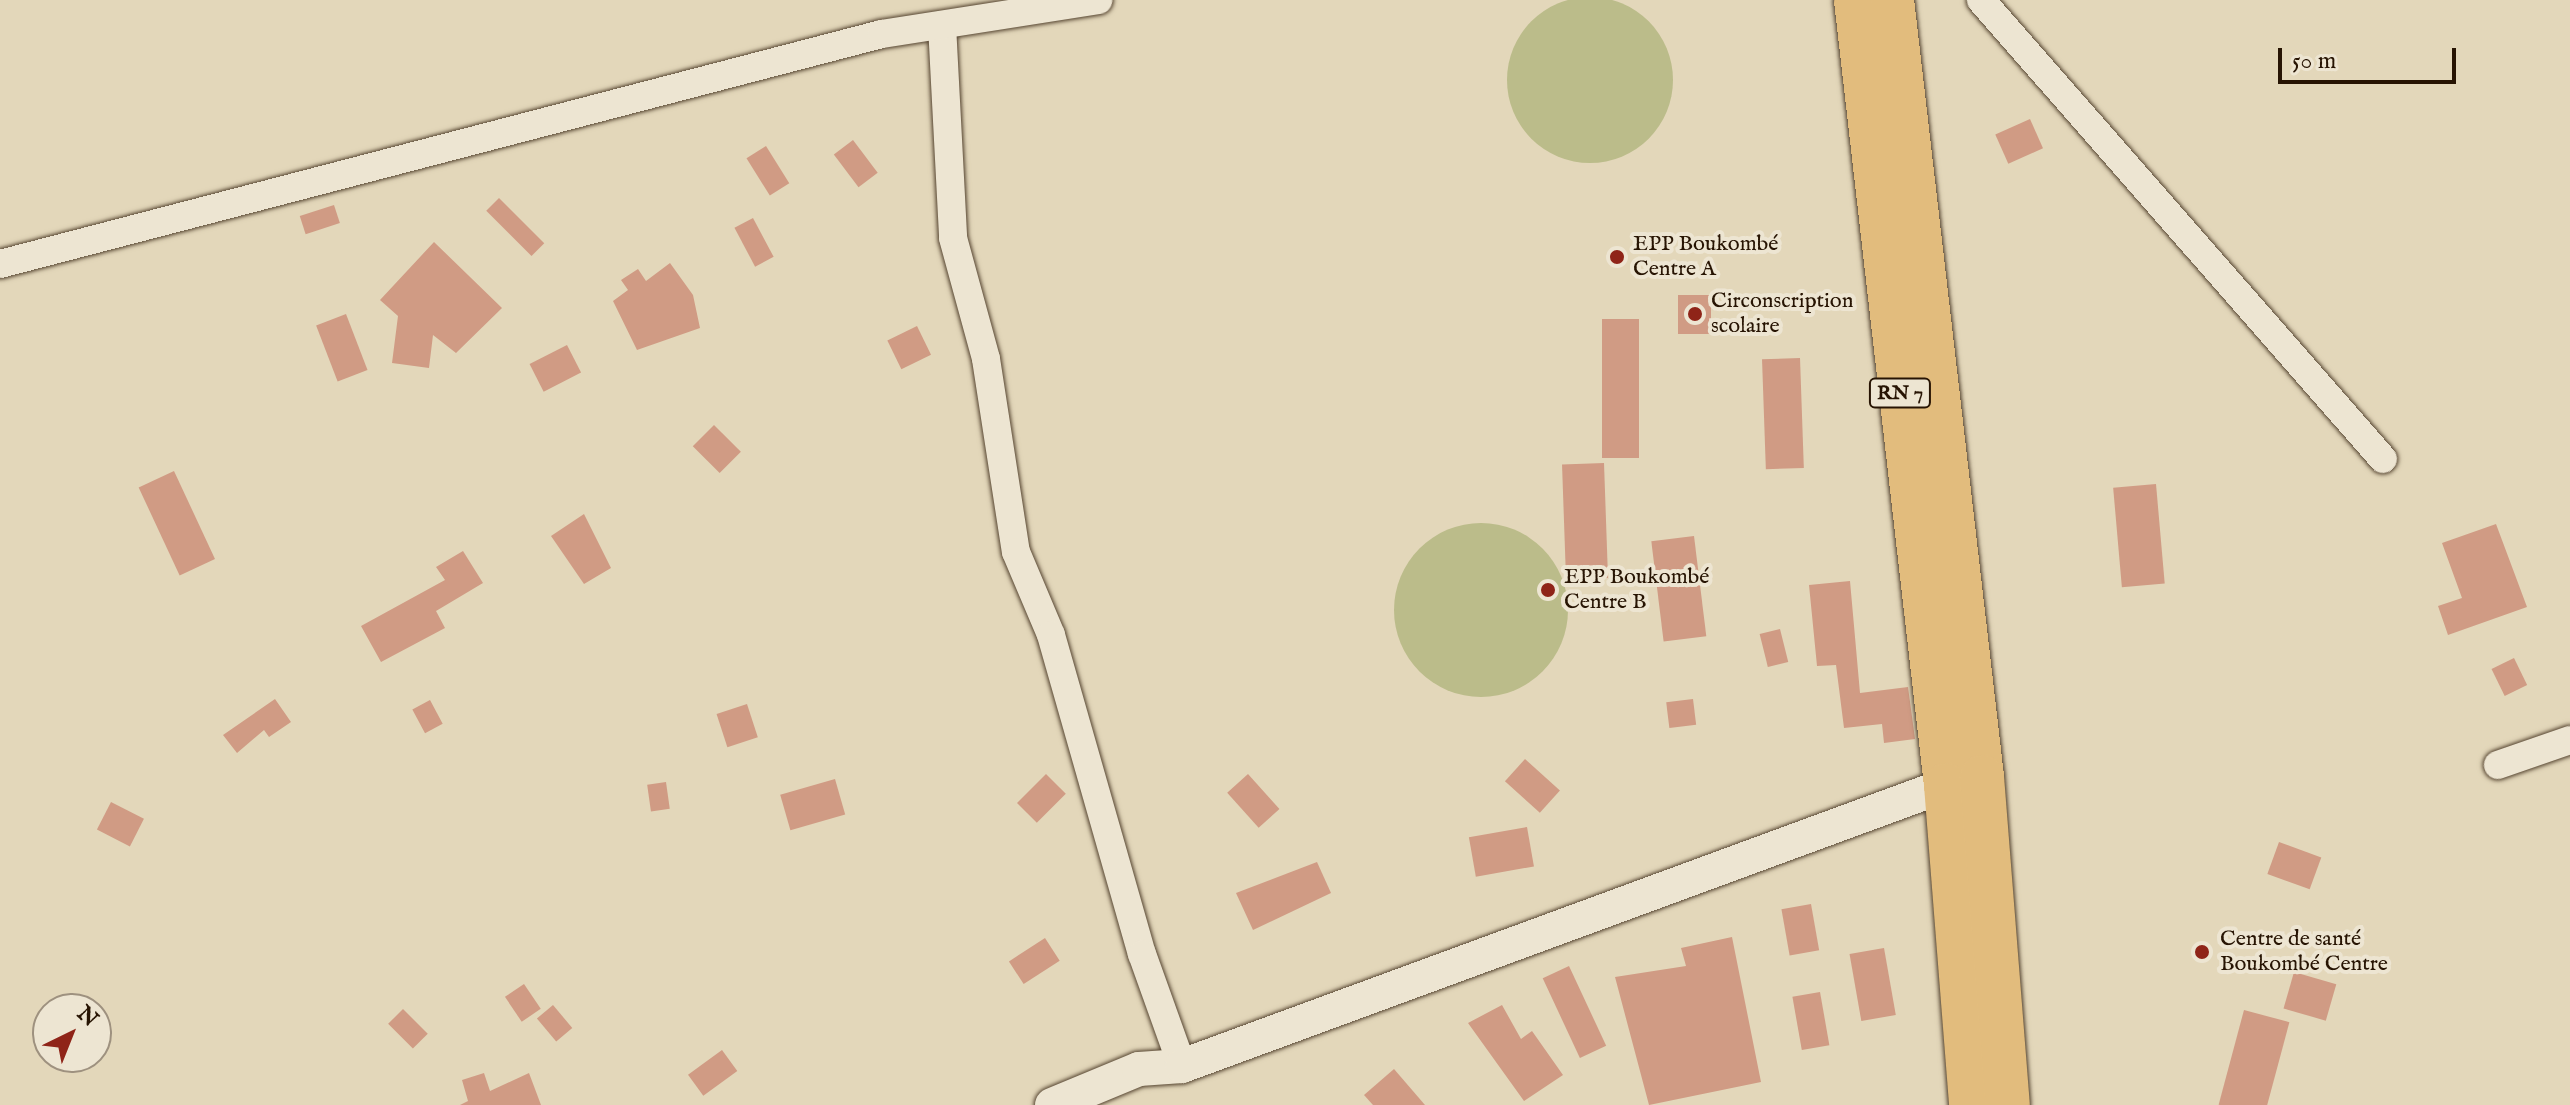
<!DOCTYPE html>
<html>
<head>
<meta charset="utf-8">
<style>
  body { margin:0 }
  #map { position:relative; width:2570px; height:1105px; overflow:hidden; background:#e3d7ba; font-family:"IM FELL English",serif }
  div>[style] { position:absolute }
  .green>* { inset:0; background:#bbbc8a }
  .round { border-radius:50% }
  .building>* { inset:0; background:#d09b84; transform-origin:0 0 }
  .roads { filter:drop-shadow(0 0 2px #564531) drop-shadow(0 0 2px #564531) }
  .minor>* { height:28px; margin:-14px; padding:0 14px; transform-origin:14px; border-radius:14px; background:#ede5d2 }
  .tertiary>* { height:34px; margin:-17px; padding:0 17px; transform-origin:17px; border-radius:17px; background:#ede5d2 }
  .primary>* { height:44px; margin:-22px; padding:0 22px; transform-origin:22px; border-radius:22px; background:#e2bc7d }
  .dots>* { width:22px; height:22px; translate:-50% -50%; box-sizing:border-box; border:4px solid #ede5d2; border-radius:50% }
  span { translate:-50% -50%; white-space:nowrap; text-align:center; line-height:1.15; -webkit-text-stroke:8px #ede5d2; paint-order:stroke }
  .shield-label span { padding:2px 6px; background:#ede5d2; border:2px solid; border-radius:6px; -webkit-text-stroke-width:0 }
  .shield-label { font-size:20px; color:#271403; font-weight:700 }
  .poi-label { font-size:22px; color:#271403 }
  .left { translate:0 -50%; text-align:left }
  .north { position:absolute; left:32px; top:993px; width:80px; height:80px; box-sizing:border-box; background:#ede5d2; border:2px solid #9e917f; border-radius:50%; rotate:43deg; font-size:22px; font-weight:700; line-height:32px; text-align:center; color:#271403 }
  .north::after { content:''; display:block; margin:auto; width:28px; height:36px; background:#8f2418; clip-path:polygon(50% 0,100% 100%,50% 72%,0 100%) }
  .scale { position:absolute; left:2278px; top:48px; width:178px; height:36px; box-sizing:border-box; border:4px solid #271403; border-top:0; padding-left:10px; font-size:24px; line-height:28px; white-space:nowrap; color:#271403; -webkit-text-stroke:6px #ede5d2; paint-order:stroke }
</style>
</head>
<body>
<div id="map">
  <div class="green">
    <div class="round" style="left:1507px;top:-3px;width:166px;height:166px"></div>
    <div class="round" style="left:1394px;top:523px;width:174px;height:174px"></div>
  </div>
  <div class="building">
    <div style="left:2030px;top:119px;width:32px;height:38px;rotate:66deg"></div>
    <div style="left:853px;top:140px;width:41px;height:24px;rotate:53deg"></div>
    <div style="left:766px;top:146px;width:44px;height:23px;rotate:58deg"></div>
    <div style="left:499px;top:198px;width:64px;height:18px;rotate:45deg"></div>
    <div style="left:334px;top:205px;width:19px;height:36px;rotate:72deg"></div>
    <div style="left:753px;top:218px;width:44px;height:21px;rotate:62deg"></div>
    <div style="clip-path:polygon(434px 242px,502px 308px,456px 353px,433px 335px,429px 368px,392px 363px,398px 316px,380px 300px)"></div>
    <div style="clip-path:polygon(670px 263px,693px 295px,700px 328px,637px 350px,613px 301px,628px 290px,621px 280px,638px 269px,646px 281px)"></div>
    <div style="left:1678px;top:295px;width:33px;height:39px"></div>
    <div style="left:346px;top:314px;width:60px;height:32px;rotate:69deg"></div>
    <div style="left:1602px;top:319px;width:37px;height:139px"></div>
    <div style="left:917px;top:326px;width:32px;height:33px;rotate:64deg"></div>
    <div style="left:567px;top:345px;width:31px;height:42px;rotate:63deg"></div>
    <div style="left:1800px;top:358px;width:110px;height:38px;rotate:88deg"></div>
    <div style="left:714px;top:425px;width:38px;height:30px;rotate:45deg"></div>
    <div style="left:1604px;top:463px;width:115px;height:42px;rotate:88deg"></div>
    <div style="left:174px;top:471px;width:97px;height:39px;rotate:65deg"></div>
    <div style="left:2156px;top:484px;width:100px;height:43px;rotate:85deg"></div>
    <div style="clip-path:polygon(584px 514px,611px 568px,584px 584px,551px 536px)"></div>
    <div style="clip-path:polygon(2496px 524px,2527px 607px,2448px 635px,2438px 606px,2462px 598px,2442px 543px)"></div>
    <div style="left:1694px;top:536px;width:101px;height:43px;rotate:83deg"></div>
    <div style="clip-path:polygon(463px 551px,483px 583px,436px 611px,445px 628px,381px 662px,361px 626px,445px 580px,436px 567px)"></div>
    <div style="clip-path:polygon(1850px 581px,1860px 693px,1908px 687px,1915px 739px,1884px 743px,1882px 724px,1844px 728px,1836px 665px,1817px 666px,1809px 585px)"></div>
    <div style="left:1780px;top:629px;width:34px;height:21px;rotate:76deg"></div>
    <div style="left:2514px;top:658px;width:30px;height:25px;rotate:64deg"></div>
    <div style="clip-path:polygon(275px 699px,291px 722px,269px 737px,264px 730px,237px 753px,223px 735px)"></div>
    <div style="left:1693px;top:699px;width:26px;height:27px;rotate:83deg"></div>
    <div style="left:430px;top:700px;width:27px;height:20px;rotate:62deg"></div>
    <div style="left:747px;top:704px;width:35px;height:32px;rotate:72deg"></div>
    <div style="left:1525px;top:759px;width:47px;height:30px;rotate:42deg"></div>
    <div style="left:1046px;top:774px;width:28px;height:41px;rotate:45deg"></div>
    <div style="left:1248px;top:774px;width:47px;height:28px;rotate:48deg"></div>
    <div style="left:835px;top:779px;width:37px;height:57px;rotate:74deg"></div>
    <div style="left:666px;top:782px;width:27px;height:19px;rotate:82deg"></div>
    <div style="left:111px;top:802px;width:37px;height:31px;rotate:27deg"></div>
    <div style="left:1527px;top:827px;width:40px;height:59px;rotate:80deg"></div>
    <div style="left:2279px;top:842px;width:45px;height:34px;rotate:20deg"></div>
    <div style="clip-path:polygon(1317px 862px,1331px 893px,1253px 930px,1236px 893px)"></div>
    <div style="left:1811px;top:904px;width:47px;height:30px;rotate:80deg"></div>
    <div style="clip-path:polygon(1732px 937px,1761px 1082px,1649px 1105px,1615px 977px,1686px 966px,1681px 948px)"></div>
    <div style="left:1045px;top:938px;width:27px;height:43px;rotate:57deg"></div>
    <div style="left:1884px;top:948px;width:68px;height:35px;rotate:80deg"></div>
    <div style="left:1569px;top:966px;width:88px;height:29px;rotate:65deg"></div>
    <div style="left:2294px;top:972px;width:44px;height:38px;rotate:16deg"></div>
    <div style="left:524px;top:984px;width:30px;height:23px;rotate:56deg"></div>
    <div style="left:1820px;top:992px;width:54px;height:28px;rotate:80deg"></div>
    <div style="left:553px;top:1005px;width:30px;height:21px;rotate:50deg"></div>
    <div style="clip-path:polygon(1502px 1005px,1521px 1039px,1532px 1031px,1563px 1075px,1524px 1101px,1468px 1023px)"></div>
    <div style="left:403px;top:1009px;width:35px;height:21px;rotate:45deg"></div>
    <div style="left:2244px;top:1010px;width:47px;height:98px;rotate:15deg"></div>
    <div style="left:722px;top:1050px;width:26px;height:42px;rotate:54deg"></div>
    <div style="clip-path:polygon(1394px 1069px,1425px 1105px,1373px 1105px,1364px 1095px)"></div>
    <div style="clip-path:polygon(484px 1073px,490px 1091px,529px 1073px,541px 1105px,460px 1105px,468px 1101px,462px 1080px)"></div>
  </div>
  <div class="roads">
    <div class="minor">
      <div style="left:1981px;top:0;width:610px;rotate:48.79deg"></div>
      <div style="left:942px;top:25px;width:213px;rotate:87deg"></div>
      <div style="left:953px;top:238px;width:125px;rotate:74.7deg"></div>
      <div style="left:986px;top:359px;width:195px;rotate:81.2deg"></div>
      <div style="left:1016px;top:552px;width:90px;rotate:67.1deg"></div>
      <div style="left:1051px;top:635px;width:332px;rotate:74.1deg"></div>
      <div style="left:1142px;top:954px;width:119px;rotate:70.3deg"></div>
      <div style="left:0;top:264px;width:911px;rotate:-14.62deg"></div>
      <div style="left:882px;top:34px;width:219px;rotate:-8.9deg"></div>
      <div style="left:2498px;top:765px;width:76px;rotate:-19.1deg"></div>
    </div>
    <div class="tertiary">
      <div style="left:1052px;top:1105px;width:94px;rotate:-22.5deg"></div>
      <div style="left:1139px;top:1069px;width:43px;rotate:-4deg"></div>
      <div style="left:1182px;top:1066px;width:814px;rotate:-20.19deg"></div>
    </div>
    <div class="primary">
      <div style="left:1856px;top:0;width:790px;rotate:83.46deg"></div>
      <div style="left:1946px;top:785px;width:321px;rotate:85.5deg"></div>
      <div style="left:1892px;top:0;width:782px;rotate:83.39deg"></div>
      <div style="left:1982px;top:777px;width:329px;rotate:85.5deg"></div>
    </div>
  </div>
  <div class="dots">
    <div style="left:1617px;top:257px;background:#8f2418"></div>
    <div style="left:1695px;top:314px;background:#8f2418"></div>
    <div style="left:1548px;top:590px;background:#8f2418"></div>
    <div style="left:2202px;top:952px;background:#8f2418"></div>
  </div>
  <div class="shield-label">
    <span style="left:1900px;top:393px">RN 7</span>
  </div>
  <div class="poi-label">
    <span class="left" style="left:1633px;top:257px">EPP Boukombé<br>Centre A</span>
    <span class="left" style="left:1711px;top:314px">Circonscription<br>scolaire</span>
    <span class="left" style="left:1564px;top:590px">EPP Boukombé<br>Centre B</span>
    <span class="left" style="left:2220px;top:952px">Centre de santé<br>Boukombé Centre</span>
  </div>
  <div class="north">N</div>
  <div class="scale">50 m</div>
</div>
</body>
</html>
